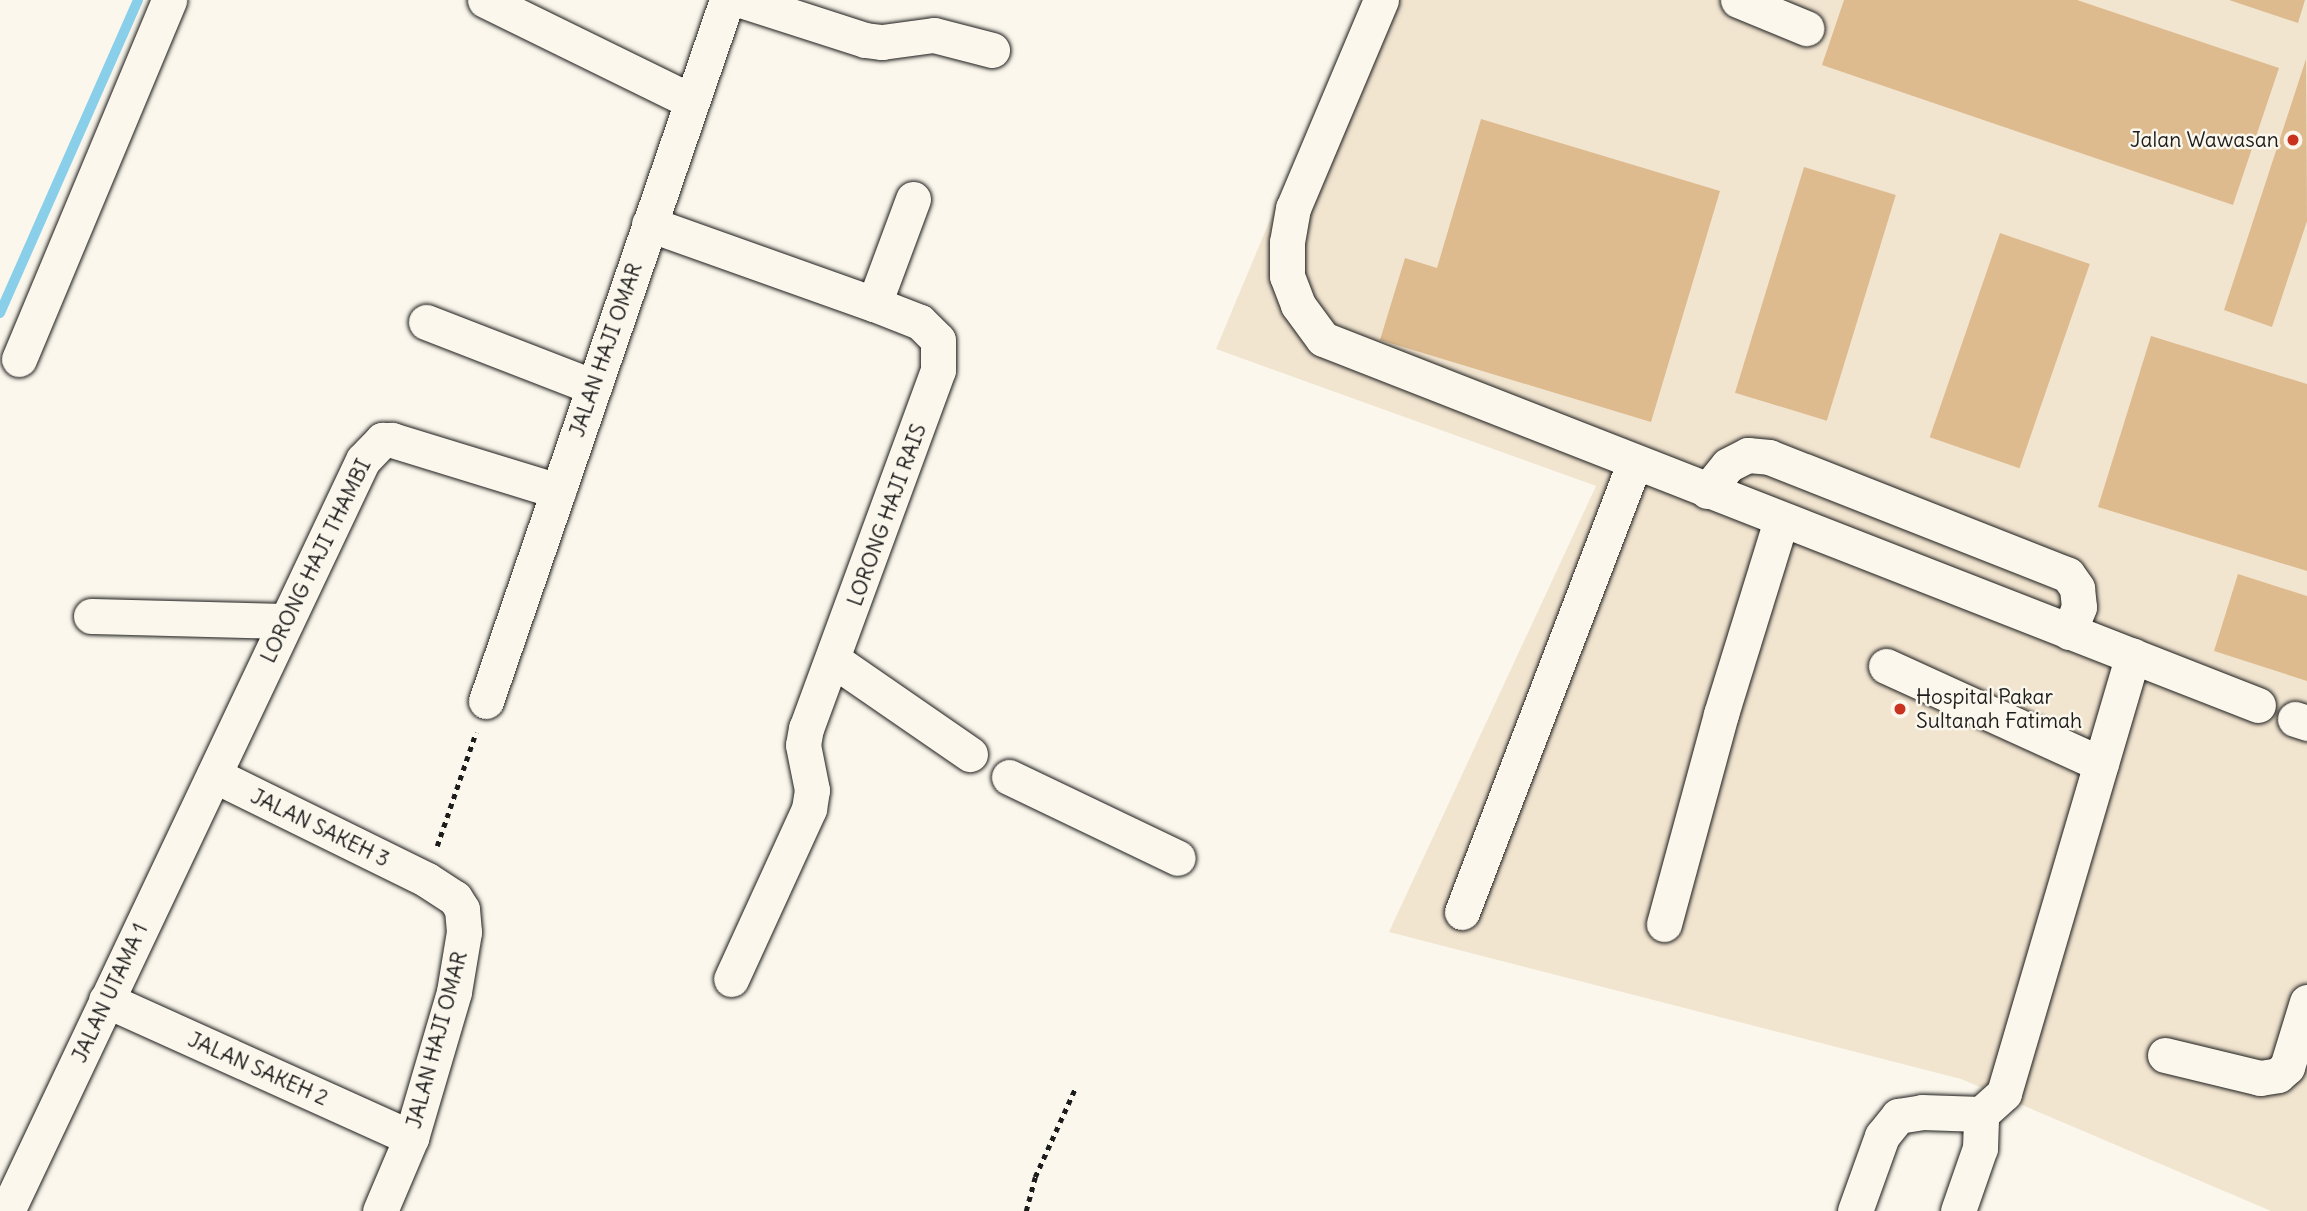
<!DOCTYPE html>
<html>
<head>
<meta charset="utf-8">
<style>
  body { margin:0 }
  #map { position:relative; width:2307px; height:1211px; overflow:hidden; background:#fbf7ec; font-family:Delius,sans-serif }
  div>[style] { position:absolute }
  .built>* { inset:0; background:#f2e5d0 }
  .stream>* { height:10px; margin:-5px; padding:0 5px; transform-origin:5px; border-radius:5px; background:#89cfea }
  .building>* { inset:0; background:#ddbb8f; transform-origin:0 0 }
  .path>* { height:4.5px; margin-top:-2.25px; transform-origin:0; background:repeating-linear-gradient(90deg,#1c1c1c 0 5px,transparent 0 10px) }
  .roads { filter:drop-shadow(0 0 2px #1c1c1c) drop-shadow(0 0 2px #1c1c1c) }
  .minor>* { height:35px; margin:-17.5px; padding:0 17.5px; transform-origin:17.5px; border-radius:17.5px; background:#fbf7ec }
  .dots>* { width:19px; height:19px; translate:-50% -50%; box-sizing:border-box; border:4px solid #fbf7ec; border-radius:50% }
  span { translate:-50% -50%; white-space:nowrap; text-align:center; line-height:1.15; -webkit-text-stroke:5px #fbf7ec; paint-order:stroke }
  .poi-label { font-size:21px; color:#1c1c1c }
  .right { translate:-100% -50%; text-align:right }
  .left { translate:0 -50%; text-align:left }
  .street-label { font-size:21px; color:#1c1c1c }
</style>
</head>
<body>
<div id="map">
  <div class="built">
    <div style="clip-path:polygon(1362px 0,2307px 0,2307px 1211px,2271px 1211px,1961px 1079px,1389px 932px,1596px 486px,1216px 349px)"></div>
  </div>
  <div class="stream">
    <div style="left:0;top:313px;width:342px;rotate:-66.2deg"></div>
  </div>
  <div class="building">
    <div style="clip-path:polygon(1844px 0,2077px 0,2279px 68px,2233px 205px,1822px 65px)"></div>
    <div style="clip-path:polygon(2229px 0,2305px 0,2298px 23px)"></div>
    <div style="clip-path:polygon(2306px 59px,2307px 221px,2272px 327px,2224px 310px)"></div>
    <div style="clip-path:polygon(1481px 119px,1720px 191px,1651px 422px,1380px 340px,1405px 258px,1437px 268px)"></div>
    <div style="left:1804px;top:167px;width:96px;height:236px;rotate:17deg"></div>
    <div style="left:2000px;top:233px;width:95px;height:216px;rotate:19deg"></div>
    <div style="clip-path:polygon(2151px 336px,2307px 384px,2307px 571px,2098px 507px)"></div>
    <div style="clip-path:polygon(2238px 574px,2307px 596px,2307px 681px,2214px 651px)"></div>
  </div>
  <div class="path">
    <div style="left:437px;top:846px;width:120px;rotate:-71.1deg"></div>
    <div style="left:1026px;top:1211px;width:35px;rotate:-75deg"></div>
    <div style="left:1035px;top:1177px;width:97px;rotate:-65.6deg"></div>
  </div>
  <div class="roads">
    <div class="minor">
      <div style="left:485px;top:0;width:229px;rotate:26.1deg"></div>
      <div style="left:741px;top:0;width:130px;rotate:17.9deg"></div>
      <div style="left:865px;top:40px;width:17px;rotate:7deg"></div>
      <div style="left:882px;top:42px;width:52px;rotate:-7.7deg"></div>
      <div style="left:934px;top:35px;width:60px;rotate:14.5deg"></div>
      <div style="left:1381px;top:0;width:226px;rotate:112.9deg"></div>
      <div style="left:1293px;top:208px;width:35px;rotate:100deg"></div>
      <div style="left:1287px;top:242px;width:34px;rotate:90deg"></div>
      <div style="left:1287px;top:276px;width:31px;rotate:69deg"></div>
      <div style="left:1298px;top:305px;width:42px;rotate:53.7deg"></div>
      <div style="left:1323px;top:339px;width:1004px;rotate:21.38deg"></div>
      <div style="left:1738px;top:0;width:74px;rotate:22.4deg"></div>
      <div style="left:649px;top:224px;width:239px;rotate:19.6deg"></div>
      <div style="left:874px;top:304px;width:49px;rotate:21.4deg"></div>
      <div style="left:920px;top:322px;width:25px;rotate:45deg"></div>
      <div style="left:938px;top:340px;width:30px;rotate:90deg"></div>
      <div style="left:938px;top:370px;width:382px;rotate:110.2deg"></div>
      <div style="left:806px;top:728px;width:17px;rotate:100deg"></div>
      <div style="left:803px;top:745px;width:46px;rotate:78.7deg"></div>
      <div style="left:812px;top:790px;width:19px;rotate:99deg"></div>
      <div style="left:809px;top:809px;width:187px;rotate:114.6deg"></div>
      <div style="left:874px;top:304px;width:112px;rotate:-69.6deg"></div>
      <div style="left:426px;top:322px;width:180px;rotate:21.2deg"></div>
      <div style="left:19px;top:359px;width:389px;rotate:-67.3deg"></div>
      <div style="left:1707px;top:491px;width:33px;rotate:-51deg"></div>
      <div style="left:1728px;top:465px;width:22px;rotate:-27deg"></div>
      <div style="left:1748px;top:455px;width:21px;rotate:5deg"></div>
      <div style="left:1769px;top:457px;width:321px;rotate:21.5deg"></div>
      <div style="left:2068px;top:575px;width:16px;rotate:55deg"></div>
      <div style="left:2077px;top:588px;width:19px;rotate:84deg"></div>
      <div style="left:2079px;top:607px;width:27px;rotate:112deg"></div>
      <div style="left:91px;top:616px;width:195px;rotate:1.5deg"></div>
      <div style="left:835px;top:661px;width:164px;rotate:34.6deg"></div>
      <div style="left:1886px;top:666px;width:236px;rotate:24.5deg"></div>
      <div style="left:486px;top:701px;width:741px;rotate:-71.03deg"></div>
      <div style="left:2295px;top:719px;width:13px;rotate:18deg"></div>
      <div style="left:214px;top:775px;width:237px;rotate:26.2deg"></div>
      <div style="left:427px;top:880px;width:33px;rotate:33deg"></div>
      <div style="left:455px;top:898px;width:13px;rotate:58deg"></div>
      <div style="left:462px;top:909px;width:23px;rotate:85deg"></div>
      <div style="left:464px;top:932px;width:61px;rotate:99.5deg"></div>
      <div style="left:454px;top:992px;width:152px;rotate:106.4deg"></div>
      <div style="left:411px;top:1138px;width:79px;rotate:113deg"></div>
      <div style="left:1009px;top:777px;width:187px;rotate:25.6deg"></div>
      <div style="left:1462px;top:912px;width:481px;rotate:-69deg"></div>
      <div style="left:1664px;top:924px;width:218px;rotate:-74.8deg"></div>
      <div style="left:1721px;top:714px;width:203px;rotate:-72.8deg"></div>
      <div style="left:106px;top:1000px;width:335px;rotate:24.3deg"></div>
      <div style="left:2165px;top:1055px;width:98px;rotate:13.6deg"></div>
      <div style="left:2260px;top:1078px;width:18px;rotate:-9deg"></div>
      <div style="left:2278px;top:1075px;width:12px;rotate:-42deg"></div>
      <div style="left:2287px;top:1067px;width:68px;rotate:-72.9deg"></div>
      <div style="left:7px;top:1211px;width:831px;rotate:-64.64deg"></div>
      <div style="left:363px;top:460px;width:28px;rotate:-46deg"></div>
      <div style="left:382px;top:440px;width:10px"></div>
      <div style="left:392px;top:440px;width:174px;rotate:17.1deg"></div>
      <div style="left:1855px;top:1211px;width:80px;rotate:-70.2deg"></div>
      <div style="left:1882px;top:1136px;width:26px;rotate:-51deg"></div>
      <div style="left:1898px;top:1116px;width:24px;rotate:-9deg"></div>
      <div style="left:1922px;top:1112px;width:59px;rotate:1.9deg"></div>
      <div style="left:1981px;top:1114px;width:31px;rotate:-42deg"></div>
      <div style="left:2004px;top:1093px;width:456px;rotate:-73.6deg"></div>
      <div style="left:1958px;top:1211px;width:67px;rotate:-70.8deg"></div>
      <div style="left:1980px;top:1148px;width:34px;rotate:-88deg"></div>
    </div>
  </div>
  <div class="dots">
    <div style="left:2293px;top:140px;background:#c8321e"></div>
    <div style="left:1900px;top:709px;background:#c8321e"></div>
  </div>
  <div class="poi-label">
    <span class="right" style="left:2279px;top:140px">Jalan Wawasan</span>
    <span class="left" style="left:1916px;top:709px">Hospital Pakar<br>Sultanah Fatimah</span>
  </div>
  <div class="street-label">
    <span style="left:606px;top:350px;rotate:-71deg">JALAN HAJI OMAR</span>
    <span style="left:887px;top:515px;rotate:-70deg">LORONG HAJI RAIS</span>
    <span style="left:316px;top:561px;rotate:-64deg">LORONG HAJI THAMBI</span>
    <span style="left:320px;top:828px;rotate:26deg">JALAN SAKEH 3</span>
    <span style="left:110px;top:993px;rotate:-65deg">JALAN UTAMA 1</span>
    <span style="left:437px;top:1040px;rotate:-75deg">JALAN HAJI OMAR</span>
    <span style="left:258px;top:1069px;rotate:24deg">JALAN SAKEH 2</span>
  </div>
</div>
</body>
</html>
